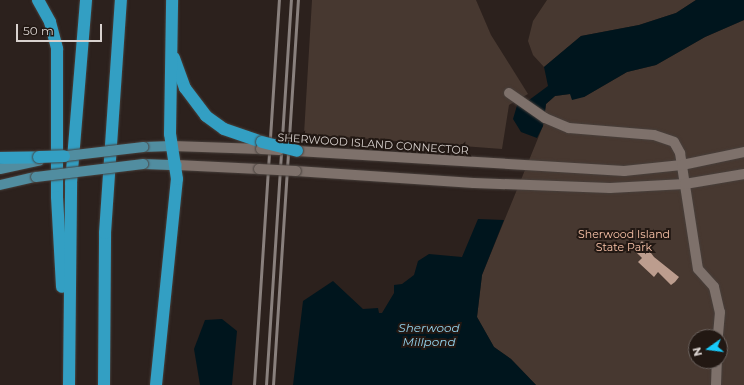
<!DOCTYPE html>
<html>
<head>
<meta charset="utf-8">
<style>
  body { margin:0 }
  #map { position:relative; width:744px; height:385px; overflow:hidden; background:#2c211d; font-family:Montserrat,sans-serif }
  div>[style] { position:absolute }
  .green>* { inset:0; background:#473830 }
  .water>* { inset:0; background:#00151d }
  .building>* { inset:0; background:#bc9d8e }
  .roads { filter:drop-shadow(0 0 1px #473f3b) drop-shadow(0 0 1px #473f3b) }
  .minor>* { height:10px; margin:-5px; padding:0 5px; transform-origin:5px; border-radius:5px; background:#7e716b }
  .major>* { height:10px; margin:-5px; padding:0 5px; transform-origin:5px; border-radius:5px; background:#518da0 }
  .highway>* { height:12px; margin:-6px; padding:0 6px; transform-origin:6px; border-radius:6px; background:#339fc3 }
  .rail>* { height:3px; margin:-1.5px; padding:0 1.5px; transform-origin:1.5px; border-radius:1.5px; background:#89807d }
  .bridges { filter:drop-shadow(0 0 1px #473f3b) drop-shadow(0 0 1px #473f3b) }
  .minor-bridge>* { height:10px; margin:-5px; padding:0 5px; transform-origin:5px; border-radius:5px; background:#7e716b }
  .major-bridge>* { height:10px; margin:-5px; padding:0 5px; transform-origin:5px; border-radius:5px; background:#518da0 }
  .highway-bridge>* { height:12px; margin:-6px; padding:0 6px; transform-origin:6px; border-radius:6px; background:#339fc3 }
  span { translate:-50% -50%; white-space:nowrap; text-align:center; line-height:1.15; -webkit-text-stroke:4px #221813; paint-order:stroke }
  .street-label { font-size:11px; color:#d9d2cf }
  .park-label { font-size:11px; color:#fbc4aa }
  .water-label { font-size:12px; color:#93d1ea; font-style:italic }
  .north { position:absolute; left:688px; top:329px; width:40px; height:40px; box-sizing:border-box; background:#221813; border:1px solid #6b625e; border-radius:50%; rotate:256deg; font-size:11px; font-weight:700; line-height:16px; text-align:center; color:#d9d2cf }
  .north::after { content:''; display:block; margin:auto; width:14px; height:18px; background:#17cafb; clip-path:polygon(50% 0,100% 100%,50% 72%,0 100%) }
  .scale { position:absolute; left:16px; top:24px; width:86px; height:18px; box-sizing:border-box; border:2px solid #d9d2cf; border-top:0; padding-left:5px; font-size:12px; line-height:14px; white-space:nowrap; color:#d9d2cf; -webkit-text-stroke:3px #221813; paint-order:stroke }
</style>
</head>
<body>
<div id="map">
  <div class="green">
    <div style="clip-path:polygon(312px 0,476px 0,491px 35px,528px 94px,509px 105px,502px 149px,304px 134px)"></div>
    <div style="clip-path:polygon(547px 0,696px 0,676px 13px,639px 25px,581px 36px,544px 67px,533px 55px,528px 41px,533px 21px)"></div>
    <div style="clip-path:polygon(evenodd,744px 20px,744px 385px,536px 385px,511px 359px,494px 347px,477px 317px,482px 275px,543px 126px,546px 104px,555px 96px,570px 94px,584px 97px,627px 72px,656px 65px,705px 37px,744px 20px,696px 337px,720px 337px,720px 361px,696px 361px,696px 337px)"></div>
  </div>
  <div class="water">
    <div style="clip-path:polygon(696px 0,744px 0,744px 20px,705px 37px,656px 65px,627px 72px,584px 97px,572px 100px,570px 94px,555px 96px,546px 104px,543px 126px,537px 138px,521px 132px,513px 119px,518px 102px,525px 103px,548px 86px,544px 67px,581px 36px,639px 25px,676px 13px)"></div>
    <div style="clip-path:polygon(478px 219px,504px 220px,482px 275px,477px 317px,494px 347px,511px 359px,536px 385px,293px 385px,303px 301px,333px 281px,363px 309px,378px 308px,379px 313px,382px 313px,394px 293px,394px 285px,402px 284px,414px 275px,418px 261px,429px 254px,462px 257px)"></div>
    <div style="clip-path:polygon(222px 319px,237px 331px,232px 385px,200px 385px,194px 349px,205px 320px)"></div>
  </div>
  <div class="building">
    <div style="clip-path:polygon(642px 241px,654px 257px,679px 277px,675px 282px,671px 285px,658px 272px,654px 277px,638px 262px,642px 258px,634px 250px)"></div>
  </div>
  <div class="roads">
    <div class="minor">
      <div style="left:509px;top:93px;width:44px;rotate:34.8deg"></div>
      <div style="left:545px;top:118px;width:26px;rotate:23deg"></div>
      <div style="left:569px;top:128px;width:85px;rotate:4.7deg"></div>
      <div style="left:654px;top:135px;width:21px;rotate:19deg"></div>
      <div style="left:674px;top:142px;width:13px;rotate:61deg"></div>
      <div style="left:680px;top:153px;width:117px;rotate:81.2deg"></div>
      <div style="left:698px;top:269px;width:24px;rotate:48deg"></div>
      <div style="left:714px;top:287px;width:26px;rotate:77deg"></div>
      <div style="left:720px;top:312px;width:25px;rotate:95deg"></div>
      <div style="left:172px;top:146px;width:89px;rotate:1.9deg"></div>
      <div style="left:297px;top:151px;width:328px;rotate:3.5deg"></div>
      <div style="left:624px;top:171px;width:58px;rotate:-5.9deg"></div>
      <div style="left:682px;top:165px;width:63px;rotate:-11.8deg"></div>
      <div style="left:177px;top:165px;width:82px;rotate:2.8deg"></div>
      <div style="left:296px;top:171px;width:178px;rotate:3.9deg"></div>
      <div style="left:474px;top:183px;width:136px;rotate:2.1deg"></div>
      <div style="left:610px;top:188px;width:75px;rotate:-3.1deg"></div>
      <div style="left:685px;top:184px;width:60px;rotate:-9.6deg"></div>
      <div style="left:716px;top:385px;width:24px;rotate:-88deg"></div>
    </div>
    <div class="major">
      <div style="left:143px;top:147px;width:29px;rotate:-2deg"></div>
      <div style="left:143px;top:164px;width:34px;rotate:2deg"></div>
      <div style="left:0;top:169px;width:40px;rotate:-12deg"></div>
      <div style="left:0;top:185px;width:37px;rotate:-13deg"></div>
    </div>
    <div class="highway">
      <div style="left:38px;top:0;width:25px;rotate:61deg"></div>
      <div style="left:50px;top:22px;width:28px;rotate:75deg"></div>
      <div style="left:57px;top:49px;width:148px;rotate:90deg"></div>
      <div style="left:57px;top:197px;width:90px;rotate:86.8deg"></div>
      <div style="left:174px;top:58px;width:32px;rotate:70deg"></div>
      <div style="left:185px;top:88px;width:35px;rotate:53deg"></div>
      <div style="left:206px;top:116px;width:22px;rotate:36deg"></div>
      <div style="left:224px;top:129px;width:40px;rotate:18.9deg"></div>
      <div style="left:0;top:158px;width:39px;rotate:-1deg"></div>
      <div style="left:69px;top:385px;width:202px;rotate:-89.4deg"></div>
      <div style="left:71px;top:183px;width:184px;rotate:-85.3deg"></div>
      <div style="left:104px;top:385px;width:152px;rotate:-89.6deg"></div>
      <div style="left:105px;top:233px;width:234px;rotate:-86.1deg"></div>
      <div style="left:156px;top:385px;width:207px;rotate:-84.2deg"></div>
      <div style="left:177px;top:179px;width:46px;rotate:-98.8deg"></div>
      <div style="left:170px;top:134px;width:134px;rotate:-89.1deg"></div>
    </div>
  </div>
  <div class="rail">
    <div style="left:254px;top:385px;width:386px;rotate:-86.3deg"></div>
    <div style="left:266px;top:385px;width:386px;rotate:-86.3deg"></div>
    <div style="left:273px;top:385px;width:386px;rotate:-86.3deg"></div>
  </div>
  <div class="bridges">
    <div class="minor-bridge">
      <div style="left:261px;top:149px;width:18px;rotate:3deg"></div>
      <div style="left:259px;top:169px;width:37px;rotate:3deg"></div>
    </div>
    <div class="major-bridge">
      <div style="left:58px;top:157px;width:86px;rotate:-6.7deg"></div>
      <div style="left:36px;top:177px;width:108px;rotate:-6.9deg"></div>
    </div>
    <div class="highway-bridge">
      <div style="left:262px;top:142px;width:36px;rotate:14deg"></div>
      <div style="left:39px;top:157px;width:25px;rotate:-2deg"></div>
    </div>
  </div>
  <div class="street-label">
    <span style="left:373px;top:144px;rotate:4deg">SHERWOOD ISLAND CONNECTOR</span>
  </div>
  <div class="park-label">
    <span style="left:624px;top:241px">Sherwood Island<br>State Park</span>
  </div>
  <div class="water-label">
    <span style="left:429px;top:335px">Sherwood<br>Millpond</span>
  </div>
  <div class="north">N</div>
  <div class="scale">50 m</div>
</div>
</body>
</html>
